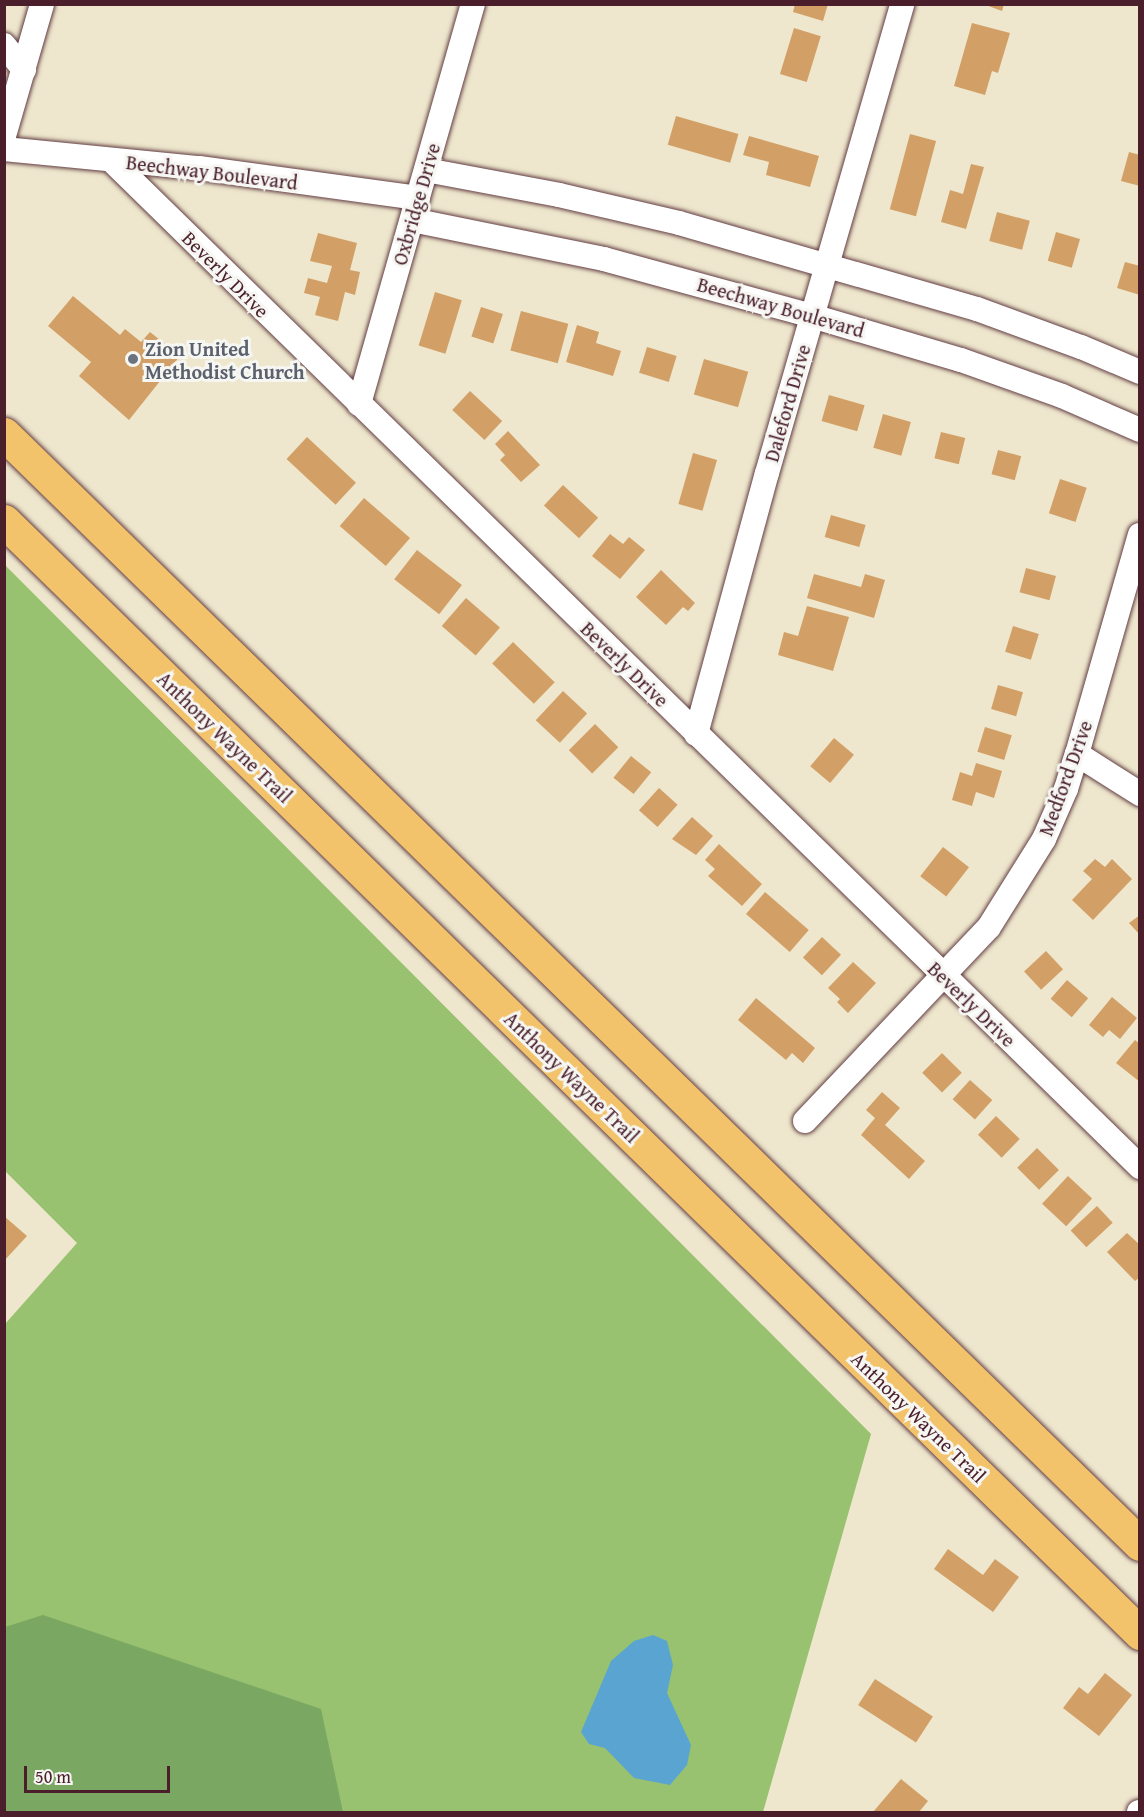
<!DOCTYPE html>
<html>
<head>
<meta charset="utf-8">
<style>
  body { margin:0 }
  #map { position:relative; width:1144px; height:1817px; overflow:hidden; background:#eee7cd; font-family:"Gentium Book Plus",serif }
  div>[style] { position:absolute }
  .green>* { inset:0; background:#98c26f }
  .forest>* { inset:0; background:#7aa862 }
  .water>* { inset:0; background:#5aa4d2 }
  .building>* { inset:0; background:#d2a066; transform-origin:0 0 }
  .roads { filter:drop-shadow(0 0 2px #633d43) drop-shadow(0 0 2px #633d43) }
  .minor>* { height:24px; margin:-12px; padding:0 12px; transform-origin:12px; border-radius:12px; background:#fff }
  .highway>* { height:33px; margin:-16.5px; padding:0 16.5px; transform-origin:16.5px; border-radius:16.5px; background:#f2c36a }
  .dots>* { width:16px; height:16px; translate:-50% -50%; box-sizing:border-box; border:3px solid #f6f6f2; border-radius:50% }
  span { translate:-50% -50%; white-space:nowrap; text-align:center; line-height:1.15; -webkit-text-stroke:6px #f6f6f2; paint-order:stroke }
  .street-label { font-size:20px; color:#4a1f2b }
  .worship-label { font-size:20px; color:#5b616d; font-weight:700 }
  .left { translate:0 -50%; text-align:left }
  .frame { position:absolute; inset:0; border:6px solid #4a1f2b; pointer-events:none }
  .scale { position:absolute; left:24px; top:1766px; width:146px; height:27px; box-sizing:border-box; border:3px solid #4a1f2b; border-top:0; padding-left:8px; font-size:18px; line-height:21px; white-space:nowrap; color:#4a1f2b; -webkit-text-stroke:4px #f6f6f2; paint-order:stroke }
</style>
</head>
<body>
<div id="map">
  <div class="green">
    <div style="clip-path:polygon(4px 564px,871px 1434px,763px 1812px,5px 1812px,5px 1324px,77px 1243px,5px 1171px)"></div>
  </div>
  <div class="forest">
    <div style="clip-path:polygon(43px 1615px,321px 1709px,343px 1812px,5px 1812px,5px 1627px)"></div>
  </div>
  <div class="water">
    <div style="clip-path:polygon(653px 1635px,667px 1641px,673px 1665px,667px 1693px,691px 1745px,687px 1765px,670px 1785px,634px 1778px,605px 1748px,589px 1744px,581px 1732px,611px 1661px,634px 1641px)"></div>
  </div>
  <div class="building">
    <div style="clip-path:polygon(795px 4px,828px 4px,823px 21px,793px 12px)"></div>
    <div style="clip-path:polygon(983px 4px,1004px 4px,1002px 11px)"></div>
    <div style="clip-path:polygon(972px 23px,1010px 33px,998px 73px,992px 71px,985px 95px,954px 86px)"></div>
    <div style="left:794px;top:28px;width:28px;height:48px;rotate:17deg"></div>
    <div style="left:676px;top:116px;width:65px;height:30px;rotate:16deg"></div>
    <div style="left:910px;top:134px;width:27px;height:78px;rotate:15deg"></div>
    <div style="clip-path:polygon(749px 136px,819px 156px,810px 187px,766px 175px,769px 162px,743px 155px)"></div>
    <div style="clip-path:polygon(1129px 152px,1140px 155px,1140px 186px,1121px 181px)"></div>
    <div style="clip-path:polygon(971px 164px,984px 167px,966px 229px,941px 222px,950px 190px,963px 194px)"></div>
    <div style="left:997px;top:212px;width:34px;height:30px;rotate:15deg"></div>
    <div style="left:1056px;top:232px;width:25px;height:30px;rotate:16deg"></div>
    <div style="clip-path:polygon(318px 233px,357px 243px,350px 270px,360px 272px,355px 295px,345px 292px,338px 321px,315px 315px,320px 297px,304px 293px,308px 278px,327px 283px,332px 266px,310px 261px)"></div>
    <div style="clip-path:polygon(1125px 262px,1140px 266px,1140px 295px,1117px 288px)"></div>
    <div style="left:435px;top:292px;width:28px;height:56px;rotate:17deg"></div>
    <div style="clip-path:polygon(73px 296px,120px 335px,125px 329px,141px 342px,150px 332px,180px 356px,129px 420px,79px 376px,91px 362px,48px 326px)"></div>
    <div style="left:481px;top:307px;width:23px;height:31px;rotate:18deg"></div>
    <div style="left:521px;top:311px;width:49px;height:41px;rotate:15deg"></div>
    <div style="clip-path:polygon(577px 325px,599px 332px,596px 343px,621px 351px,613px 376px,566px 362px)"></div>
    <div style="left:647px;top:347px;width:31px;height:27px;rotate:17deg"></div>
    <div style="left:704px;top:359px;width:46px;height:37px;rotate:16deg"></div>
    <div style="left:470px;top:391px;width:44px;height:26px;rotate:43deg"></div>
    <div style="left:829px;top:395px;width:37px;height:27px;rotate:16deg"></div>
    <div style="left:883px;top:414px;width:29px;height:35px;rotate:16deg"></div>
    <div style="clip-path:polygon(508px 431px,540px 465px,521px 482px,500px 460px,505px 455px,495px 444px)"></div>
    <div style="left:941px;top:432px;width:25px;height:27px;rotate:14deg"></div>
    <div style="left:307px;top:437px;width:67px;height:30px;rotate:43deg"></div>
    <div style="left:998px;top:450px;width:24px;height:25px;rotate:15deg"></div>
    <div style="left:693px;top:453px;width:25px;height:53px;rotate:16deg"></div>
    <div style="left:1060px;top:479px;width:28px;height:36px;rotate:18deg"></div>
    <div style="left:563px;top:485px;width:48px;height:28px;rotate:43deg"></div>
    <div style="left:364px;top:498px;width:61px;height:37px;rotate:41deg"></div>
    <div style="left:831px;top:515px;width:36px;height:23px;rotate:16deg"></div>
    <div style="clip-path:polygon(610px 534px,623px 544px,629px 537px,645px 550px,620px 579px,592px 556px)"></div>
    <div style="left:417px;top:550px;width:57px;height:37px;rotate:38deg"></div>
    <div style="left:1026px;top:568px;width:31px;height:25px;rotate:15deg"></div>
    <div style="clip-path:polygon(661px 570px,695px 603px,688px 611px,683px 607px,666px 625px,636px 597px)"></div>
    <div style="clip-path:polygon(814px 574px,861px 587px,865px 574px,885px 580px,874px 618px,807px 598px)"></div>
    <div style="left:466px;top:598px;width:45px;height:37px;rotate:41deg"></div>
    <div style="clip-path:polygon(807px 606px,849px 617px,833px 671px,778px 655px,784px 632px,798px 636px)"></div>
    <div style="left:1013px;top:626px;width:27px;height:27px;rotate:17deg"></div>
    <div style="left:513px;top:642px;width:58px;height:30px;rotate:44deg"></div>
    <div style="left:998px;top:685px;width:26px;height:25px;rotate:16deg"></div>
    <div style="left:563px;top:691px;width:33px;height:40px;rotate:43deg"></div>
    <div style="left:595px;top:724px;width:33px;height:37px;rotate:45deg"></div>
    <div style="left:985px;top:727px;width:28px;height:26px;rotate:17deg"></div>
    <div style="left:834px;top:738px;width:26px;height:37px;rotate:40deg"></div>
    <div style="left:631px;top:756px;width:26px;height:28px;rotate:39deg"></div>
    <div style="clip-path:polygon(976px 763px,1002px 771px,994px 798px,976px 792px,972px 806px,952px 800px,960px 772px,972px 776px)"></div>
    <div style="left:659px;top:788px;width:25px;height:30px;rotate:42deg"></div>
    <div style="clip-path:polygon(692px 817px,713px 836px,696px 855px,672px 839px)"></div>
    <div style="clip-path:polygon(719px 844px,762px 884px,742px 906px,708px 876px,715px 869px,705px 860px)"></div>
    <div style="left:943px;top:847px;width:33px;height:37px;rotate:38deg"></div>
    <div style="clip-path:polygon(1095px 859px,1105px 867px,1112px 859px,1132px 879px,1093px 920px,1072px 900px,1092px 879px,1083px 871px)"></div>
    <div style="left:765px;top:892px;width:58px;height:29px;rotate:41deg"></div>
    <div style="clip-path:polygon(1140px 915px,1140px 935px,1129px 923px)"></div>
    <div style="left:822px;top:937px;width:26px;height:28px;rotate:43deg"></div>
    <div style="left:1046px;top:951px;width:25px;height:30px;rotate:47deg"></div>
    <div style="clip-path:polygon(853px 962px,876px 983px,848px 1013px,837px 1002px,840px 999px,828px 988px)"></div>
    <div style="left:1067px;top:980px;width:28px;height:25px;rotate:41deg"></div>
    <div style="clip-path:polygon(1112px 997px,1137px 1018px,1120px 1039px,1109px 1030px,1103px 1037px,1089px 1025px)"></div>
    <div style="clip-path:polygon(756px 998px,815px 1048px,803px 1063px,792px 1053px,786px 1060px,738px 1020px)"></div>
    <div style="clip-path:polygon(1135px 1040px,1140px 1044px,1140px 1082px,1116px 1063px)"></div>
    <div style="left:942px;top:1053px;width:28px;height:28px;rotate:45deg"></div>
    <div style="left:970px;top:1080px;width:30px;height:26px;rotate:42deg"></div>
    <div style="clip-path:polygon(882px 1092px,900px 1108px,885px 1125px,925px 1161px,909px 1179px,861px 1135px,875px 1118px,866px 1110px)"></div>
    <div style="left:996px;top:1116px;width:33px;height:26px;rotate:44deg"></div>
    <div style="left:1037px;top:1148px;width:31px;height:28px;rotate:45deg"></div>
    <div style="left:1068px;top:1176px;width:33px;height:38px;rotate:43deg"></div>
    <div style="left:1097px;top:1206px;width:23px;height:36px;rotate:47deg"></div>
    <div style="clip-path:polygon(4px 1216px,27px 1236px,4px 1261px)"></div>
    <div style="clip-path:polygon(1127px 1233px,1140px 1245px,1140px 1277px,1135px 1281px,1107px 1252px)"></div>
    <div style="clip-path:polygon(948px 1549px,983px 1575px,995px 1559px,1019px 1577px,993px 1612px,934px 1569px)"></div>
    <div style="clip-path:polygon(1105px 1673px,1132px 1695px,1099px 1736px,1063px 1708px,1079px 1687px,1088px 1694px)"></div>
    <div style="left:875px;top:1679px;width:69px;height:31px;rotate:33deg"></div>
    <div style="clip-path:polygon(901px 1779px,928px 1801px,919px 1812px,873px 1812px)"></div>
  </div>
  <div class="roads">
    <div class="minor">
      <div style="left:4px;top:45px;width:32px;rotate:51deg"></div>
      <div style="left:4px;top:136px;width:137px;rotate:-73.9deg"></div>
      <div style="left:4px;top:149px;width:196px;rotate:5.6deg"></div>
      <div style="left:199px;top:168px;width:221px;rotate:7.8deg"></div>
      <div style="left:111px;top:160px;width:1440px;rotate:44.38deg"></div>
      <div style="left:426px;top:170px;width:135px;rotate:10.6deg"></div>
      <div style="left:559px;top:195px;width:123px;rotate:13.1deg"></div>
      <div style="left:679px;top:223px;width:310px;rotate:16.1deg"></div>
      <div style="left:977px;top:309px;width:111px;rotate:20.1deg"></div>
      <div style="left:1081px;top:347px;width:64px;rotate:23deg"></div>
      <div style="left:412px;top:220px;width:196px;rotate:11.5deg"></div>
      <div style="left:604px;top:259px;width:216px;rotate:15.3deg"></div>
      <div style="left:812px;top:316px;width:155px;rotate:16.5deg"></div>
      <div style="left:961px;top:360px;width:107px;rotate:19.6deg"></div>
      <div style="left:1062px;top:396px;width:85px;rotate:23.6deg"></div>
      <div style="left:359px;top:404px;width:416px;rotate:-74.1deg"></div>
      <div style="left:696px;top:734px;width:270px;rotate:-74.8deg"></div>
      <div style="left:767px;top:473px;width:488px;rotate:-73.9deg"></div>
      <div style="left:1077px;top:754px;width:75px;rotate:32.4deg"></div>
      <div style="left:805px;top:1121px;width:267px;rotate:-46.5deg"></div>
      <div style="left:989px;top:927px;width:104px;rotate:-58deg"></div>
      <div style="left:1044px;top:839px;width:55px;rotate:-66.3deg"></div>
      <div style="left:1066px;top:789px;width:37px;rotate:-73deg"></div>
      <div style="left:1077px;top:754px;width:228px;rotate:-74deg"></div>
      <div style="left:1139px;top:1812px;width:1px"></div>
    </div>
    <div class="highway">
      <div style="left:4px;top:434px;width:1588px;rotate:44.34deg"></div>
      <div style="left:4px;top:521px;width:1590px;rotate:44.39deg"></div>
    </div>
  </div>
  <div class="dots">
    <div style="left:133px;top:359px;background:#6b7280"></div>
  </div>
  <div class="street-label">
    <span style="left:212px;top:172px;rotate:7deg">Beechway Boulevard</span>
    <span style="left:416px;top:204px;rotate:-74deg">Oxbridge Drive</span>
    <span style="left:226px;top:274px;rotate:45deg">Beverly Drive</span>
    <span style="left:781px;top:307px;rotate:16deg">Beechway Boulevard</span>
    <span style="left:787px;top:403px;rotate:-74deg">Daleford Drive</span>
    <span style="left:625px;top:664px;rotate:44deg">Beverly Drive</span>
    <span style="left:225px;top:737px;rotate:44deg">Anthony Wayne Trail</span>
    <span style="left:1065px;top:778px;rotate:-70deg">Medford Drive</span>
    <span style="left:972px;top:1004px;rotate:44deg">Beverly Drive</span>
    <span style="left:572px;top:1077px;rotate:44deg">Anthony Wayne Trail</span>
    <span style="left:919px;top:1417px;rotate:44deg">Anthony Wayne Trail</span>
  </div>
  <div class="worship-label">
    <span class="left" style="left:145px;top:360px">Zion United<br>Methodist Church</span>
  </div>
  <div class="frame"></div>
  <div class="scale">50 m</div>
</div>
</body>
</html>
